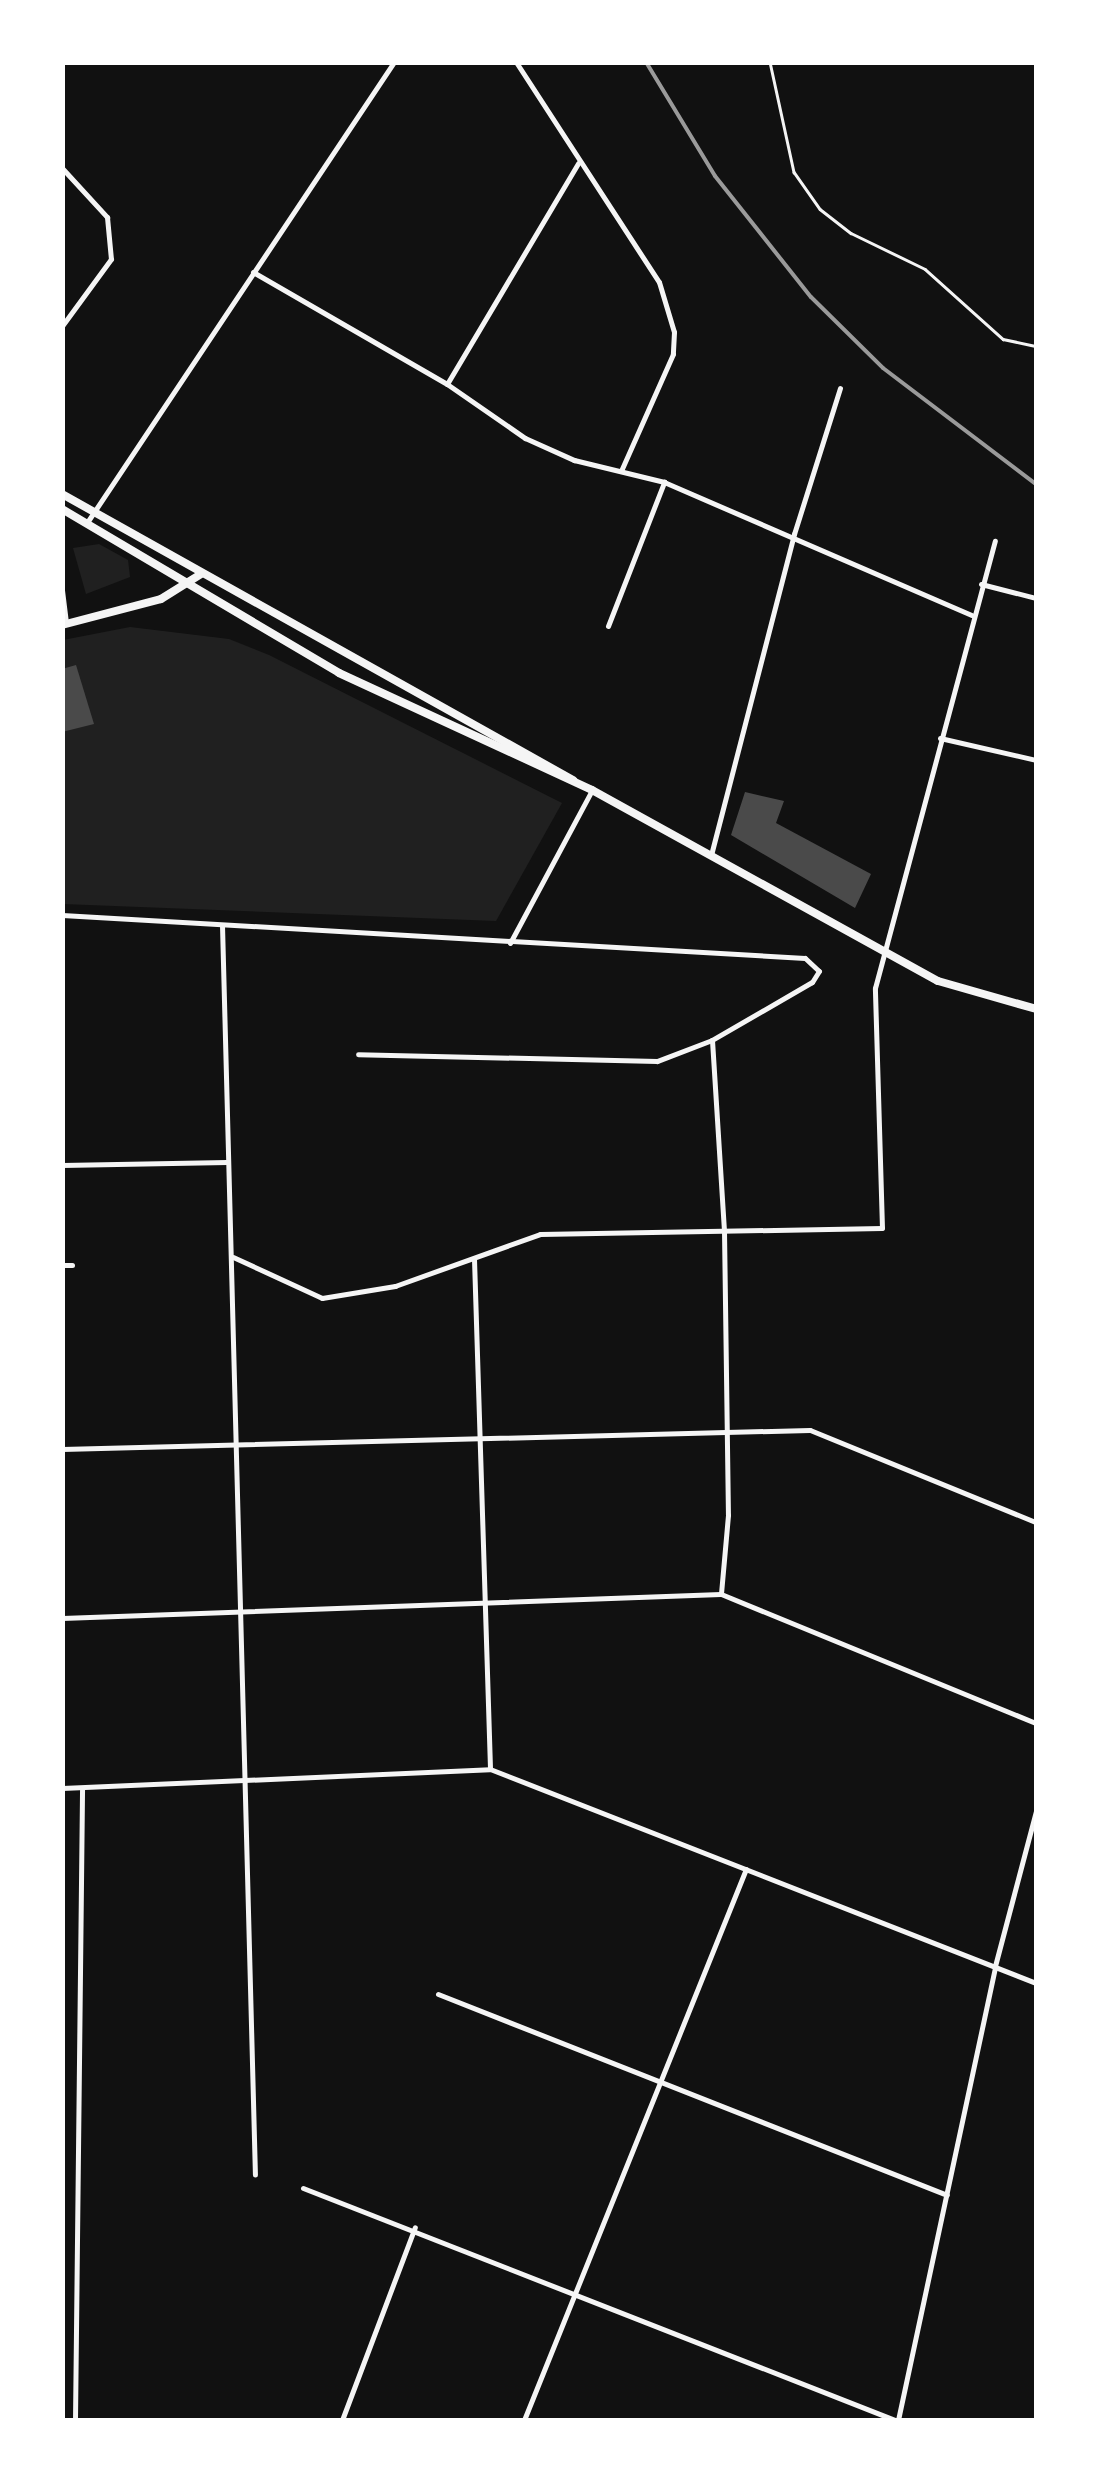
<!DOCTYPE html>
<html>
<head>
<meta charset="utf-8">
<style>
  body { margin:0 }
  #map { position:relative; width:1099px; height:2483px; overflow:hidden; background:#111; font-family:Raleway,sans-serif }
  div>[style] { position:absolute }
  .green>* { inset:0; background:#202020 }
  .building>* { inset:0; background:#4a4a4a }
  .service>* { height:2.5px; margin:-1.25px; padding:0 1.25px; transform-origin:1.25px; border-radius:1.25px; background:#f5f5f5 }
  .minor>* { height:5px; margin:-2.5px; padding:0 2.5px; transform-origin:2.5px; border-radius:2.5px; background:#f5f5f5 }
  .secondary>* { height:8px; margin:-4px; padding:0 4px; transform-origin:4px; border-radius:4px; background:#f5f5f5 }
  .primary>* { height:8px; margin:-4px; padding:0 4px; transform-origin:4px; border-radius:4px; background:#f5f5f5 }
  .rail>* { height:4px; margin:-2px; padding:0 2px; transform-origin:2px; border-radius:2px; background:#9a9a9a }
  span { translate:-50% -50%; white-space:nowrap; text-align:center; line-height:1.15; -webkit-text-stroke:8px #fff; paint-order:stroke }
  .frame { position:absolute; inset:0; border:65px solid #fff; pointer-events:none }
</style>
</head>
<body>
<div id="map">
  <div class="green">
    <div style="clip-path:polygon(99px 544px,128px 560px,130px 577px,86px 594px,73px 548px)"></div>
    <div style="clip-path:polygon(130px 627px,229px 639px,269px 655px,562px 803px,496px 921px,63px 904px,63px 640px)"></div>
  </div>
  <div class="building">
    <div style="clip-path:polygon(76px 665px,94px 724px,62px 732px,62px 669px)"></div>
    <div style="clip-path:polygon(745px 792px,784px 801px,776px 823px,871px 874px,855px 908px,731px 835px)"></div>
  </div>
  <div class="service">
    <div style="left:770px;top:62px;width:113px;rotate:77.7deg"></div>
    <div style="left:794px;top:172px;width:45px;rotate:54.9deg"></div>
    <div style="left:820px;top:209px;width:39px;rotate:38deg"></div>
    <div style="left:851px;top:233px;width:82px;rotate:25.9deg"></div>
    <div style="left:925px;top:269px;width:105px;rotate:41.9deg"></div>
    <div style="left:1003px;top:339px;width:34px;rotate:12deg"></div>
  </div>
  <div class="minor">
    <div style="left:516px;top:62px;width:262px;rotate:57deg"></div>
    <div style="left:659px;top:282px;width:52px;rotate:73.3deg"></div>
    <div style="left:674px;top:332px;width:22px;rotate:93deg"></div>
    <div style="left:673px;top:354px;width:128px;rotate:114deg"></div>
    <div style="left:62px;top:168px;width:67px;rotate:47.4deg"></div>
    <div style="left:107px;top:217px;width:42px;rotate:84.6deg"></div>
    <div style="left:111px;top:259px;width:83px;rotate:126.2deg"></div>
    <div style="left:253px;top:272px;width:224px;rotate:30deg"></div>
    <div style="left:447px;top:384px;width:95px;rotate:34.7deg"></div>
    <div style="left:525px;top:438px;width:54px;rotate:24.2deg"></div>
    <div style="left:574px;top:460px;width:93px;rotate:13.7deg"></div>
    <div style="left:664px;top:482px;width:335px;rotate:23.4deg"></div>
    <div style="left:447px;top:384px;width:257px;rotate:-59.3deg"></div>
    <div style="left:86px;top:524px;width:555px;rotate:-56.31deg"></div>
    <div style="left:981px;top:584px;width:57px;rotate:14.3deg"></div>
    <div style="left:62px;top:590px;width:34px;rotate:83deg"></div>
    <div style="left:608px;top:626px;width:155px;rotate:-68.7deg"></div>
    <div style="left:940px;top:738px;width:98px;rotate:12.9deg"></div>
    <div style="left:711px;top:855px;width:332px;rotate:-75.5deg"></div>
    <div style="left:794px;top:534px;width:153px;rotate:-72.5deg"></div>
    <div style="left:62px;top:915px;width:744px;rotate:3.31deg"></div>
    <div style="left:805px;top:958px;width:19px;rotate:43deg"></div>
    <div style="left:819px;top:971px;width:13px;rotate:122deg"></div>
    <div style="left:812px;top:982px;width:116px;rotate:149.9deg"></div>
    <div style="left:712px;top:1040px;width:59px;rotate:159.1deg"></div>
    <div style="left:657px;top:1061px;width:299px;rotate:-178.7deg"></div>
    <div style="left:222px;top:925px;width:1250px;rotate:88.49deg"></div>
    <div style="left:510px;top:943px;width:174px;rotate:-61.8deg"></div>
    <div style="left:712px;top:1040px;width:191px;rotate:86.4deg"></div>
    <div style="left:724px;top:1231px;width:284px;rotate:89.2deg"></div>
    <div style="left:728px;top:1515px;width:79px;rotate:95.1deg"></div>
    <div style="left:62px;top:1165px;width:165px;rotate:-1deg"></div>
    <div style="left:233px;top:1257px;width:98px;rotate:24.7deg"></div>
    <div style="left:322px;top:1298px;width:74px;rotate:-9.3deg"></div>
    <div style="left:395px;top:1286px;width:154px;rotate:-19.7deg"></div>
    <div style="left:540px;top:1234px;width:342px;rotate:-1deg"></div>
    <div style="left:882px;top:1228px;width:240px;rotate:-91.7deg"></div>
    <div style="left:875px;top:988px;width:463px;rotate:-75deg"></div>
    <div style="left:474px;top:1259px;width:510px;rotate:88.2deg"></div>
    <div style="left:62px;top:1265px;width:10px"></div>
    <div style="left:62px;top:1449px;width:748px;rotate:-1.46deg"></div>
    <div style="left:810px;top:1430px;width:244px;rotate:22.2deg"></div>
    <div style="left:62px;top:1618px;width:659px;rotate:-2.09deg"></div>
    <div style="left:721px;top:1594px;width:340px;rotate:22.3deg"></div>
    <div style="left:62px;top:1788px;width:428px;rotate:-2.5deg"></div>
    <div style="left:490px;top:1769px;width:586px;rotate:21.4deg"></div>
    <div style="left:438px;top:1994px;width:547px;rotate:21.55deg"></div>
    <div style="left:303px;top:2188px;width:636px;rotate:21.4deg"></div>
    <div style="left:75px;top:2420px;width:631px;rotate:-89.36deg"></div>
    <div style="left:342px;top:2420px;width:206px;rotate:-69.3deg"></div>
    <div style="left:524px;top:2420px;width:594px;rotate:-68.06deg"></div>
    <div style="left:898px;top:2420px;width:464px;rotate:-77.9deg"></div>
    <div style="left:995px;top:1966px;width:160px;rotate:-75.2deg"></div>
  </div>
  <div class="secondary">
    <div style="left:62px;top:625px;width:102px;rotate:-14.7deg"></div>
    <div style="left:161px;top:599px;width:47px;rotate:-32deg"></div>
  </div>
  <div class="primary">
    <div style="left:62px;top:494px;width:586px;rotate:29.24deg"></div>
    <div style="left:62px;top:509px;width:322px;rotate:30.6deg"></div>
    <div style="left:339px;top:673px;width:279px;rotate:24.8deg"></div>
    <div style="left:592px;top:790px;width:395px;rotate:28.9deg"></div>
    <div style="left:938px;top:981px;width:102px;rotate:15.9deg"></div>
  </div>
  <div class="rail">
    <div style="left:646px;top:62px;width:133px;rotate:58.8deg"></div>
    <div style="left:715px;top:176px;width:154px;rotate:51.6deg"></div>
    <div style="left:811px;top:297px;width:101px;rotate:44.6deg"></div>
    <div style="left:883px;top:368px;width:192px;rotate:37.2deg"></div>
  </div>
  <div class="frame"></div>
</div>
</body>
</html>
